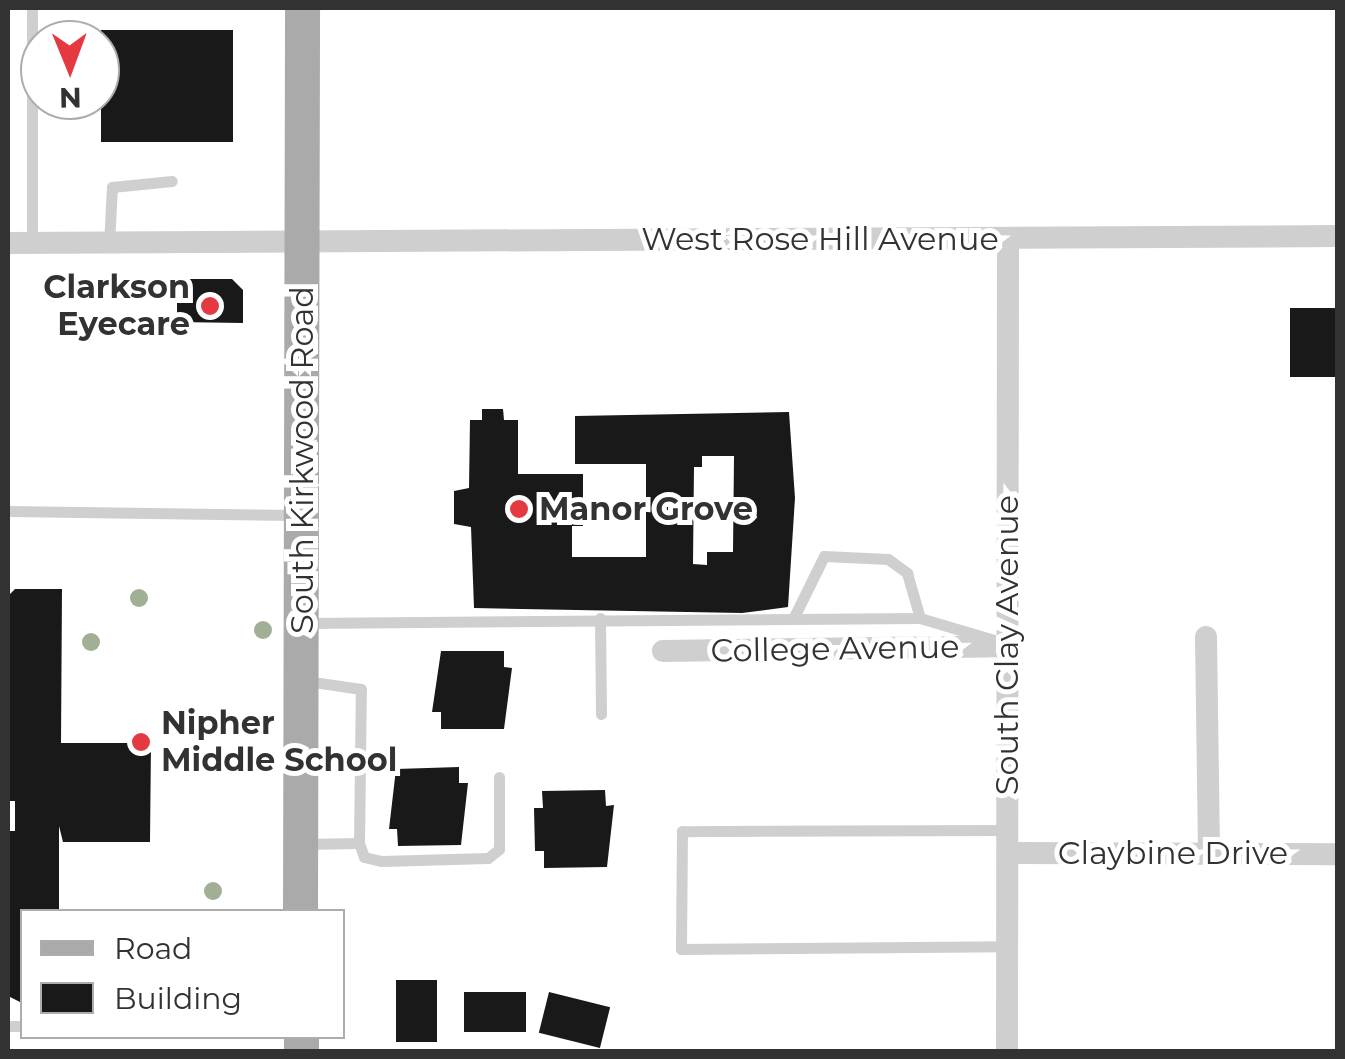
<!DOCTYPE html>
<html>
<head>
<meta charset="utf-8">
<style>
  body { margin:0 }
  #map { position:relative; width:1345px; height:1059px; overflow:hidden; background:#fff; font-family:Montserrat,sans-serif }
  div>[style] { position:absolute }
  .building>* { inset:0; background:#191919; transform-origin:0 0 }
  .lane>* { height:11px; margin:-5.5px; padding:0 5.5px; transform-origin:5.5px; border-radius:5.5px; background:#cfcfcf }
  .street>* { height:22px; margin:-11px; padding:0 11px; transform-origin:11px; border-radius:11px; background:#cfcfcf }
  .primary>* { height:35px; margin:-17.5px; padding:0 17.5px; transform-origin:17.5px; border-radius:17.5px; background:#aaa }
  .trees>* { width:18px; height:18px; margin:-9px; border-radius:50%; background:#a1b095 }
  .dots>* { width:28px; height:28px; translate:-50% -50%; box-sizing:border-box; border:5px solid #fff; border-radius:50% }
  span { translate:-50% -50%; white-space:nowrap; text-align:center; line-height:1.15; -webkit-text-stroke:10px #fff; paint-order:stroke }
  .street-label { font-size:32px; color:#323232 }
  .poi-label { font-size:32px; color:#323232; font-weight:700 }
  .right { translate:-100% -50%; text-align:right }
  .left { translate:0 -50%; text-align:left }
  .frame { position:absolute; inset:0; border:10px solid #323232; pointer-events:none }
  .legend { position:absolute; left:20px; top:909px; width:325px; height:130px; box-sizing:border-box; background:#fff; border:2px solid #adadad; margin:0; padding:12px 18px; list-style:none; font-size:30px; color:#323232 }
  .legend li { display:flex; align-items:center; gap:20px; height:50px }
  .legend b { width:50px; border:2px solid #adadad }
  .north { position:absolute; left:20px; top:20px; width:100px; height:100px; box-sizing:border-box; background:#fff; border:2px solid #adadad; border-radius:50%; rotate:179deg; font-size:28px; font-weight:700; line-height:40px; text-align:center; color:#323232 }
  .north::after { content:''; display:block; margin:auto; width:35px; height:45px; background:#e43941; clip-path:polygon(50% 0,100% 100%,50% 72%,0 100%) }
</style>
</head>
<body>
<div id="map">
  <div class="building">
    <div style="left:101px;top:30px;width:132px;height:112px"></div>
    <div style="clip-path:polygon(177px 279px,232px 279px,243px 290px,243px 323px,177px 322px)"></div>
    <div style="left:1290px;top:308px;width:48px;height:69px"></div>
    <div style="clip-path:polygon(evenodd,482px 409px,503px 409px,504px 420px,518px 420px,518px 474px,583px 474px,583px 526px,572px 526px,572px 557px,646px 557px,646px 464px,575px 464px,575px 416px,789px 412px,795px 498px,788px 607px,742px 613px,474px 608px,471px 527px,454px 524px,454px 491px,469px 488px,470px 420px,482px 420px,482px 409px,702px 456px,734px 456px,733px 552px,707px 552px,707px 565px,693px 564px,694px 467px,702px 467px,702px 456px)"></div>
    <div style="clip-path:polygon(15px 589px,62px 589px,61px 743px,151px 743px,150px 842px,63px 842px,59px 826px,59px 912px,22px 912px,22px 1003px,8px 996px,8px 831px,15px 831px,15px 801px,8px 801px,8px 596px)"></div>
    <div style="clip-path:polygon(441px 651px,504px 651px,504px 667px,512px 668px,504px 729px,441px 729px,441px 712px,432px 712px)"></div>
    <div style="clip-path:polygon(459px 767px,459px 783px,468px 783px,461px 845px,398px 846px,397px 829px,389px 829px,396px 769px)"></div>
    <div style="clip-path:polygon(605px 790px,606px 806px,614px 805px,607px 867px,544px 868px,544px 851px,535px 851px,534px 808px,543px 808px,542px 791px)"></div>
    <div style="left:396px;top:980px;width:41px;height:62px"></div>
    <div style="left:464px;top:992px;width:62px;height:40px"></div>
    <div style="left:549px;top:992px;width:63px;height:42px;rotate:14deg"></div>
  </div>
  <div class="lane">
    <div style="left:32px;top:243px;width:235px;rotate:-90deg"></div>
    <div style="left:109px;top:244px;width:57px;rotate:-87deg"></div>
    <div style="left:112px;top:187px;width:60px;rotate:-5.7deg"></div>
    <div style="left:8px;top:511px;width:290px;rotate:0.8deg"></div>
    <div style="left:794px;top:617px;width:68px;rotate:-63.8deg"></div>
    <div style="left:824px;top:556px;width:64px;rotate:2.7deg"></div>
    <div style="left:888px;top:559px;width:24px;rotate:36deg"></div>
    <div style="left:907px;top:573px;width:47px;rotate:73.9deg"></div>
    <div style="left:600px;top:618px;width:96px;rotate:89.4deg"></div>
    <div style="left:305px;top:623px;width:615px;rotate:-0.47deg"></div>
    <div style="left:920px;top:618px;width:80px;rotate:16.6deg"></div>
    <div style="left:1007px;top:830px;width:325px;rotate:179.8deg"></div>
    <div style="left:682px;top:831px;width:118px;rotate:90.5deg"></div>
    <div style="left:681px;top:949px;width:326px;rotate:-0.5deg"></div>
    <div style="left:359px;top:843px;width:15px;rotate:70deg"></div>
    <div style="left:364px;top:857px;width:17px;rotate:13deg"></div>
    <div style="left:381px;top:861px;width:107px;rotate:-1.6deg"></div>
    <div style="left:488px;top:858px;width:14px;rotate:-39deg"></div>
    <div style="left:499px;top:849px;width:72px;rotate:-90deg"></div>
    <div style="left:304px;top:844px;width:55px;rotate:-1deg"></div>
    <div style="left:359px;top:843px;width:154px;rotate:-89.3deg"></div>
    <div style="left:361px;top:689px;width:56px;rotate:-171.7deg"></div>
    <div style="left:8px;top:1026px;width:14px"></div>
  </div>
  <div class="street">
    <div style="left:8px;top:243px;width:1330px;rotate:-0.3deg"></div>
    <div style="left:1206px;top:637px;width:215px;rotate:89.2deg"></div>
    <div style="left:663px;top:651px;width:344px;rotate:-0.8deg"></div>
    <div style="left:1008px;top:853px;width:330px;rotate:0.2deg"></div>
    <div style="left:1007px;top:1052px;width:814px;rotate:-89.93deg"></div>
  </div>
  <div class="primary">
    <div style="left:300px;top:912px;width:904px;rotate:-89.87deg"></div>
    <div style="left:301px;top:1052px;width:16px;rotate:-90deg"></div>
  </div>
  <div class="trees">
    <div style="left:139px;top:598px"></div>
    <div style="left:263px;top:630px"></div>
    <div style="left:91px;top:642px"></div>
    <div style="left:213px;top:764px"></div>
    <div style="left:213px;top:891px"></div>
  </div>
  <div class="dots">
    <div style="left:210px;top:306px;background:#e43941"></div>
    <div style="left:519px;top:509px;background:#e43941"></div>
    <div style="left:141px;top:742px;background:#e43941"></div>
  </div>
  <div class="street-label">
    <span style="left:820px;top:239px">West Rose Hill Avenue</span>
    <span style="left:302px;top:460px;rotate:-90deg">South Kirkwood Road</span>
    <span style="left:1007px;top:645px;rotate:-90deg">South Clay Avenue</span>
    <span style="left:835px;top:649px;rotate:-1deg">College Avenue</span>
    <span style="left:1173px;top:853px">Claybine Drive</span>
  </div>
  <div class="poi-label">
    <span class="right" style="left:190px;top:306px">Clarkson<br>Eyecare</span>
    <span class="left" style="left:539px;top:509px">Manor Grove</span>
    <span class="left" style="left:161px;top:742px">Nipher<br>Middle School</span>
  </div>
  <div class="frame"></div>
  <ul class="legend">
  <li><b style="height:12px;background:#aaa"></b>Road</li>
  <li><b style="height:28px;background:#191919"></b>Building</li>
  </ul>
  <div class="north">N</div>
</div>
</body>
</html>
